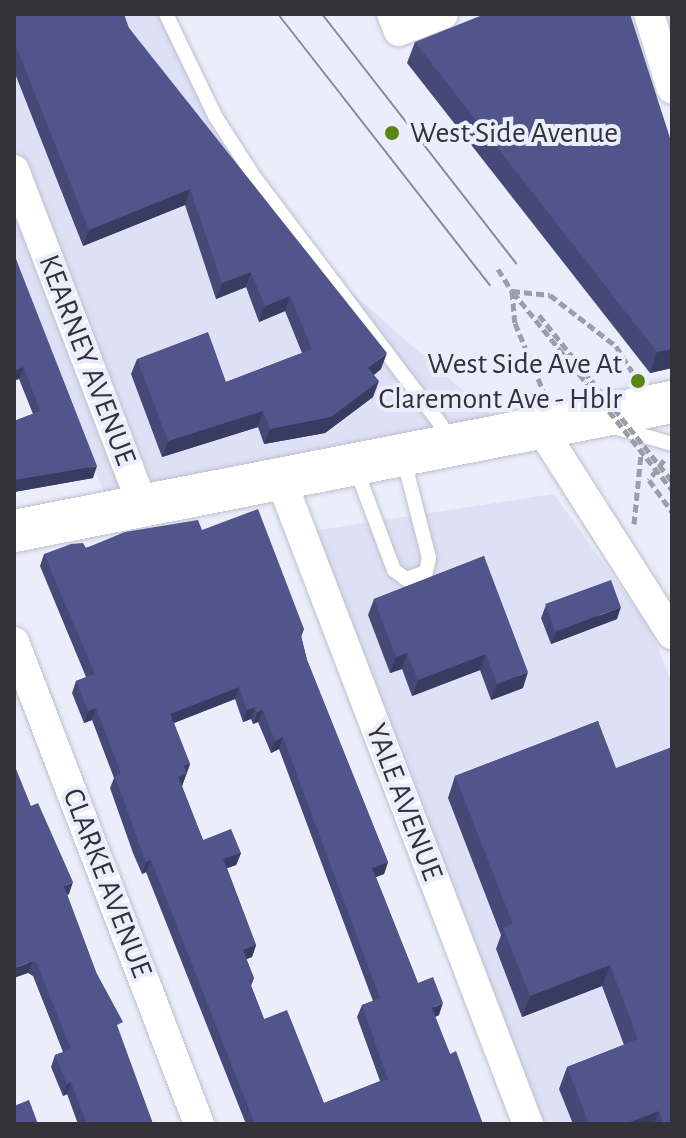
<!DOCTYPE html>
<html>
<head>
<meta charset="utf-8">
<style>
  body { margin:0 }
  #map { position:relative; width:686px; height:1138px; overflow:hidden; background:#ebedfb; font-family:"Alegreya Sans",sans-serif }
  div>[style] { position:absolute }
  .built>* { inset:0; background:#dee0f5 }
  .path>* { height:5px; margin-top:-2.5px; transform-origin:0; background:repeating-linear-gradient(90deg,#9b9da7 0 8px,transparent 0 12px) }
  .roads { filter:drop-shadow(0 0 2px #bec0ce) drop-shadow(0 0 2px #bec0ce) }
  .lane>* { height:14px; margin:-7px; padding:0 7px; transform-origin:7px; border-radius:7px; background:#fff }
  .street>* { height:30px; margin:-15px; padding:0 15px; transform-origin:15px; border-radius:15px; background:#fff }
  .secondary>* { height:42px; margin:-21px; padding:0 21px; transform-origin:21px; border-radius:21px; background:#fff }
  .tram>* { height:2px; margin:-1px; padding:0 1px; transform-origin:1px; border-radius:1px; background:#898a94 }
  .path-bridge>* { height:5px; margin-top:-2.5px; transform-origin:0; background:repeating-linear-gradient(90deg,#9b9da7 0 8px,transparent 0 12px) }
  .wall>* { inset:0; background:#464978 }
  .shaded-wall>* { inset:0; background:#393c61 }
  .building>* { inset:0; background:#51558b; transform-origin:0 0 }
  .dots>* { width:22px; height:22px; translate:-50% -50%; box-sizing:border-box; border:4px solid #ebedfb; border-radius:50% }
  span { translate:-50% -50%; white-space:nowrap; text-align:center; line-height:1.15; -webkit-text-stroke:8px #ebedfb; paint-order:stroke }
  .poi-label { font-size:30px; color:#323238 }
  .left { translate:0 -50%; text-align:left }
  .right { translate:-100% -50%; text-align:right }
  .street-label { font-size:30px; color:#323238 }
  .frame { position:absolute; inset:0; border:16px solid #323238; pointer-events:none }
</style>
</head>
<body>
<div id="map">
  <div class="built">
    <div style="clip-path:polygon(14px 14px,161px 14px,310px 256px,501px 424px,109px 505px,14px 268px)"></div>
    <div style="clip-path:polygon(554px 494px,649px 627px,672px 683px,672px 1124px,528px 1124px,299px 533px)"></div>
  </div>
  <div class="path">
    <div style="left:498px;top:269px;width:26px;rotate:58deg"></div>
    <div style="left:512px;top:291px;width:38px;rotate:6deg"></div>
    <div style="left:550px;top:295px;width:83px;rotate:37.7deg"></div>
    <div style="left:616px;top:346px;width:36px;rotate:58deg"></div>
    <div style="left:512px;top:291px;width:32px;rotate:85deg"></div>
    <div style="left:515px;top:323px;width:78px;rotate:67.4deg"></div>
    <div style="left:513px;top:292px;width:81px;rotate:51deg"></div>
    <div style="left:664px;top:460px;width:25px;rotate:127deg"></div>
    <div style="left:649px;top:480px;width:39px;rotate:54deg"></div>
    <div style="left:634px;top:524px;width:70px;rotate:-84.3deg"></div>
  </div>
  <div class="roads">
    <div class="lane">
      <div style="left:166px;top:14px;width:113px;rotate:64.3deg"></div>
      <div style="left:215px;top:116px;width:74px;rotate:57.2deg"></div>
      <div style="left:255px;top:178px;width:309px;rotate:53deg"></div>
      <div style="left:441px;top:425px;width:19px;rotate:78deg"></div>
      <div style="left:614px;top:427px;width:60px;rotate:16.3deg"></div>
      <div style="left:356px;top:469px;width:108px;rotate:69.4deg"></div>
      <div style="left:394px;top:570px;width:15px;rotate:37deg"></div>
      <div style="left:406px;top:579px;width:21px;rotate:-19deg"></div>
      <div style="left:426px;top:572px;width:14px;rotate:-78deg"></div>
      <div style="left:429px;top:558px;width:104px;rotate:-104.4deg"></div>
    </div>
    <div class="street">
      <div style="left:392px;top:14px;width:18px;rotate:68deg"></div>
      <div style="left:399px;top:31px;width:47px;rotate:-21.1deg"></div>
      <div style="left:649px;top:14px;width:78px;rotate:73deg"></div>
      <div style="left:14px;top:170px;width:360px;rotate:69deg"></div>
      <div style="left:542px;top:430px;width:242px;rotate:57.5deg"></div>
      <div style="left:281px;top:480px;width:690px;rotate:69.02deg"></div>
      <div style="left:14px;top:642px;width:516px;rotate:69deg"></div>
    </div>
    <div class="secondary">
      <div style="left:14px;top:531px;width:671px;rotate:-11.09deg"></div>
    </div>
  </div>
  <div class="tram">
    <div style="left:278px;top:14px;width:344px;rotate:52deg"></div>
    <div style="left:322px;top:14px;width:316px;rotate:52.1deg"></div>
  </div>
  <div class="path-bridge">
    <div style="left:539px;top:315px;width:213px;rotate:51.3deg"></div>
    <div style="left:564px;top:355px;width:173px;rotate:51.3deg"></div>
  </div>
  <div class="wall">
    <div style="clip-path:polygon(14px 14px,129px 28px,381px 369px,374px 375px,373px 397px,325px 433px,264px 444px,258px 427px,162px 457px,131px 374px,137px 359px,226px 382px,302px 353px,285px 311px,259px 322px,246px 287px,216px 299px,185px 205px,83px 246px,14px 71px)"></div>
    <div style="clip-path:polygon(415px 42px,672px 144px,672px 368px,650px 373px,407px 63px)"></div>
    <div style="clip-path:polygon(14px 254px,93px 478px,14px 492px,14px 421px,33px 414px,19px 379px)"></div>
    <div style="clip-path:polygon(evenodd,202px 530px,304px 629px,301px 637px,307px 660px,388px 862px,384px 874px,376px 877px,418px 983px,439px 1015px,435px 1017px,450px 1054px,483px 1124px,246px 1124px,146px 872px,142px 874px,133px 853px,110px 788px,114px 778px,92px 720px,84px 723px,72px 693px,76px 681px,86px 677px,40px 566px,44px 554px,202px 530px,235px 699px,243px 722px,251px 719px,253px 724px,258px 722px,271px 753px,279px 749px,373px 1001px,362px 1005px,357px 1017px,380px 1081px,324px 1103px,264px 1019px,251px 986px,254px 978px,246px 959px,252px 957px,256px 945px,227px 868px,236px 865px,241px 853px,203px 840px,182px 786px,190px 764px,174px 723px,235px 699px)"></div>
    <div style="clip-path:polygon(484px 556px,523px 688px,491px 700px,480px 670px,412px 696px,402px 669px,390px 673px,368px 615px,374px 599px)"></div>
    <div style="clip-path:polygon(546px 605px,617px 619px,551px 644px,541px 618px)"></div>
    <div style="clip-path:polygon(598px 721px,672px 1124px,573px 1124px,559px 1089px,567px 1067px,624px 1045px,602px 986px,522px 1017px,496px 949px,501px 935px,448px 798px,455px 776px)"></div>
    <div style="clip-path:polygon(31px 806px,69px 894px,67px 895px,153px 1124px,78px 1124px,67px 1094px,63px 1096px,51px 1067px,55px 1055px,63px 1052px,33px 976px,28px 973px)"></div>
  </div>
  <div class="shaded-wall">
    <div style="clip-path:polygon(190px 189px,185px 205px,83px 246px,89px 230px)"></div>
    <div style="clip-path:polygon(251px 272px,246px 287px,216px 299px,222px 283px)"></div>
    <div style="clip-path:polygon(290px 296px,285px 311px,259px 322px,265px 306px)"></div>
    <div style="clip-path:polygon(672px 349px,672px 368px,650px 373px,657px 352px)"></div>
    <div style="clip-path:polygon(387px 353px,381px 369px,362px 384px,368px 368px)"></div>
    <div style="clip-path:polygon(24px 367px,19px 379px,14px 381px,14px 370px)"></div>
    <div style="clip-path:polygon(379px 381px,373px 397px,325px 433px,264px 444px,270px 429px)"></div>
    <div style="clip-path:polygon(263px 411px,258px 427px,162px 457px,168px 441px)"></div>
    <div style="clip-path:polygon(97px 466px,93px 478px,14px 492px,14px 480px)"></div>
    <div style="clip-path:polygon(621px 607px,617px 619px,551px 644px,556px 632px)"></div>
    <div style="clip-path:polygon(407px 653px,402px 669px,390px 673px,396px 657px)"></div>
    <div style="clip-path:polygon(486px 654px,480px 670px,412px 696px,418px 680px)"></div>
    <div style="clip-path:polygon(528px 672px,523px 688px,491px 700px,497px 684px)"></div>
    <div style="clip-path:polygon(239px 687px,235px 699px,166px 726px,170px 714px)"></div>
    <div style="clip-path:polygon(255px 707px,251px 719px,243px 722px,247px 710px)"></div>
    <div style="clip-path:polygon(96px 708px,92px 720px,84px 723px,88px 711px)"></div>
    <div style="clip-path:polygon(263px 710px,258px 722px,253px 724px,257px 712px)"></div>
    <div style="clip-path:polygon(283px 737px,279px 749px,271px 753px,275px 741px)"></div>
    <div style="clip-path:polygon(190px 764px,182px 786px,174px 789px,184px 766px)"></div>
    <div style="clip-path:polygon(241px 853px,236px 865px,219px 871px,223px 859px)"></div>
    <div style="clip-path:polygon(151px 860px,146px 872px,142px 874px,146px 862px)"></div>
    <div style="clip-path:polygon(388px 862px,384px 874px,368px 880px,372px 868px)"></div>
    <div style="clip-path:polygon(73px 882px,69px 894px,59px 898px,64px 886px)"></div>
    <div style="clip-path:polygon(256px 945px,252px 957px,239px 962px,243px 950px)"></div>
    <div style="clip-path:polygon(33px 961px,28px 973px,14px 978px,14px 968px)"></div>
    <div style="clip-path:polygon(610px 965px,602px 986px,522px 1017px,530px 996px)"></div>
    <div style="clip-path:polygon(443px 1003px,439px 1015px,428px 1020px,432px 1008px)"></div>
    <div style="clip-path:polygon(71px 1082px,67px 1094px,63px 1096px,67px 1084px)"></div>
    <div style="clip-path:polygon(659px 1111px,654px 1124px,624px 1124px)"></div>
  </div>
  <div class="building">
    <div style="clip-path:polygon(14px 14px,124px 14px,129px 28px,387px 353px,368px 368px,379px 381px,331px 417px,270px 429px,263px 411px,168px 441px,137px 359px,208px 332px,226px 382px,312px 349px,290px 296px,265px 306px,251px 272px,222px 283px,190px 189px,89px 230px,14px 41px)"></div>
    <div style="clip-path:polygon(485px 14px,630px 14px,672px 144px,672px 349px,657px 352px,415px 42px)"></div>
    <div style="clip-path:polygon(14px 254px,97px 466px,14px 480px,14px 421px,40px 411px,24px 367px,14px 370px)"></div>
    <div style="clip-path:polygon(evenodd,258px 509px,304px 629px,300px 631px,307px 660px,388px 862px,372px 868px,418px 983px,433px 977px,443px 1003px,432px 1008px,450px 1054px,456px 1051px,483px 1124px,255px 1124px,151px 860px,146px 862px,138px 841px,115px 776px,121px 773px,96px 708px,88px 711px,76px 681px,95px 674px,44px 554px,71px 544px,83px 543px,86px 548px,125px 532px,198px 520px,202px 530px,258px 509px,239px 687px,247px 710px,255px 707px,257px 712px,263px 710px,275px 741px,283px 737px,380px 998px,362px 1005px,388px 1079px,324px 1103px,287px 1010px,264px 1019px,249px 980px,254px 978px,243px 950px,256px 945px,223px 859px,241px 853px,231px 829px,203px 840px,178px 777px,187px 774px,184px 766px,190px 764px,170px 714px,239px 687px)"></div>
    <div style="clip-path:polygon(484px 556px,528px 672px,497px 684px,486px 654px,418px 680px,407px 653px,396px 657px,374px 599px)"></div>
    <div style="left:611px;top:580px;width:29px;height:70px;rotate:70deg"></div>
    <div style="clip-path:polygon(598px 721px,616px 768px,672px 747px,672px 1124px,664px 1124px,659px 1111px,624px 1124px,589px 1124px,567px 1067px,638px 1039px,610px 965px,530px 996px,503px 928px,513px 924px,455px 776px)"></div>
    <div style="clip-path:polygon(14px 764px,31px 806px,38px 803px,73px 882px,64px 886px,96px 972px,123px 1022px,117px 1025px,153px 1124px,87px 1124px,71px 1082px,67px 1084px,55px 1055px,71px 1049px,37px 964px,33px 961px,14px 968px)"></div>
    <div style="clip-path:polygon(29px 1100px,38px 1124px,14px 1124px,14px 1106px)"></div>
  </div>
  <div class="dots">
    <div style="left:392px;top:133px;background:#5a8510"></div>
    <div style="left:638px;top:381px;background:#5a8510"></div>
  </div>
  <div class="poi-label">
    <span class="left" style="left:410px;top:133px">West Side Avenue</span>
    <span class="right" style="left:622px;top:381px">West Side Ave At<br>Claremont Ave - Hblr</span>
  </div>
  <div class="street-label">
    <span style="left:87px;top:360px;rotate:69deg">KEARNEY AVENUE</span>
    <span style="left:404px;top:802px;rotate:69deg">YALE AVENUE</span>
    <span style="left:107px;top:883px;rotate:69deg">CLARKE AVENUE</span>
  </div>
  <div class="frame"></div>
</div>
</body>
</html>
